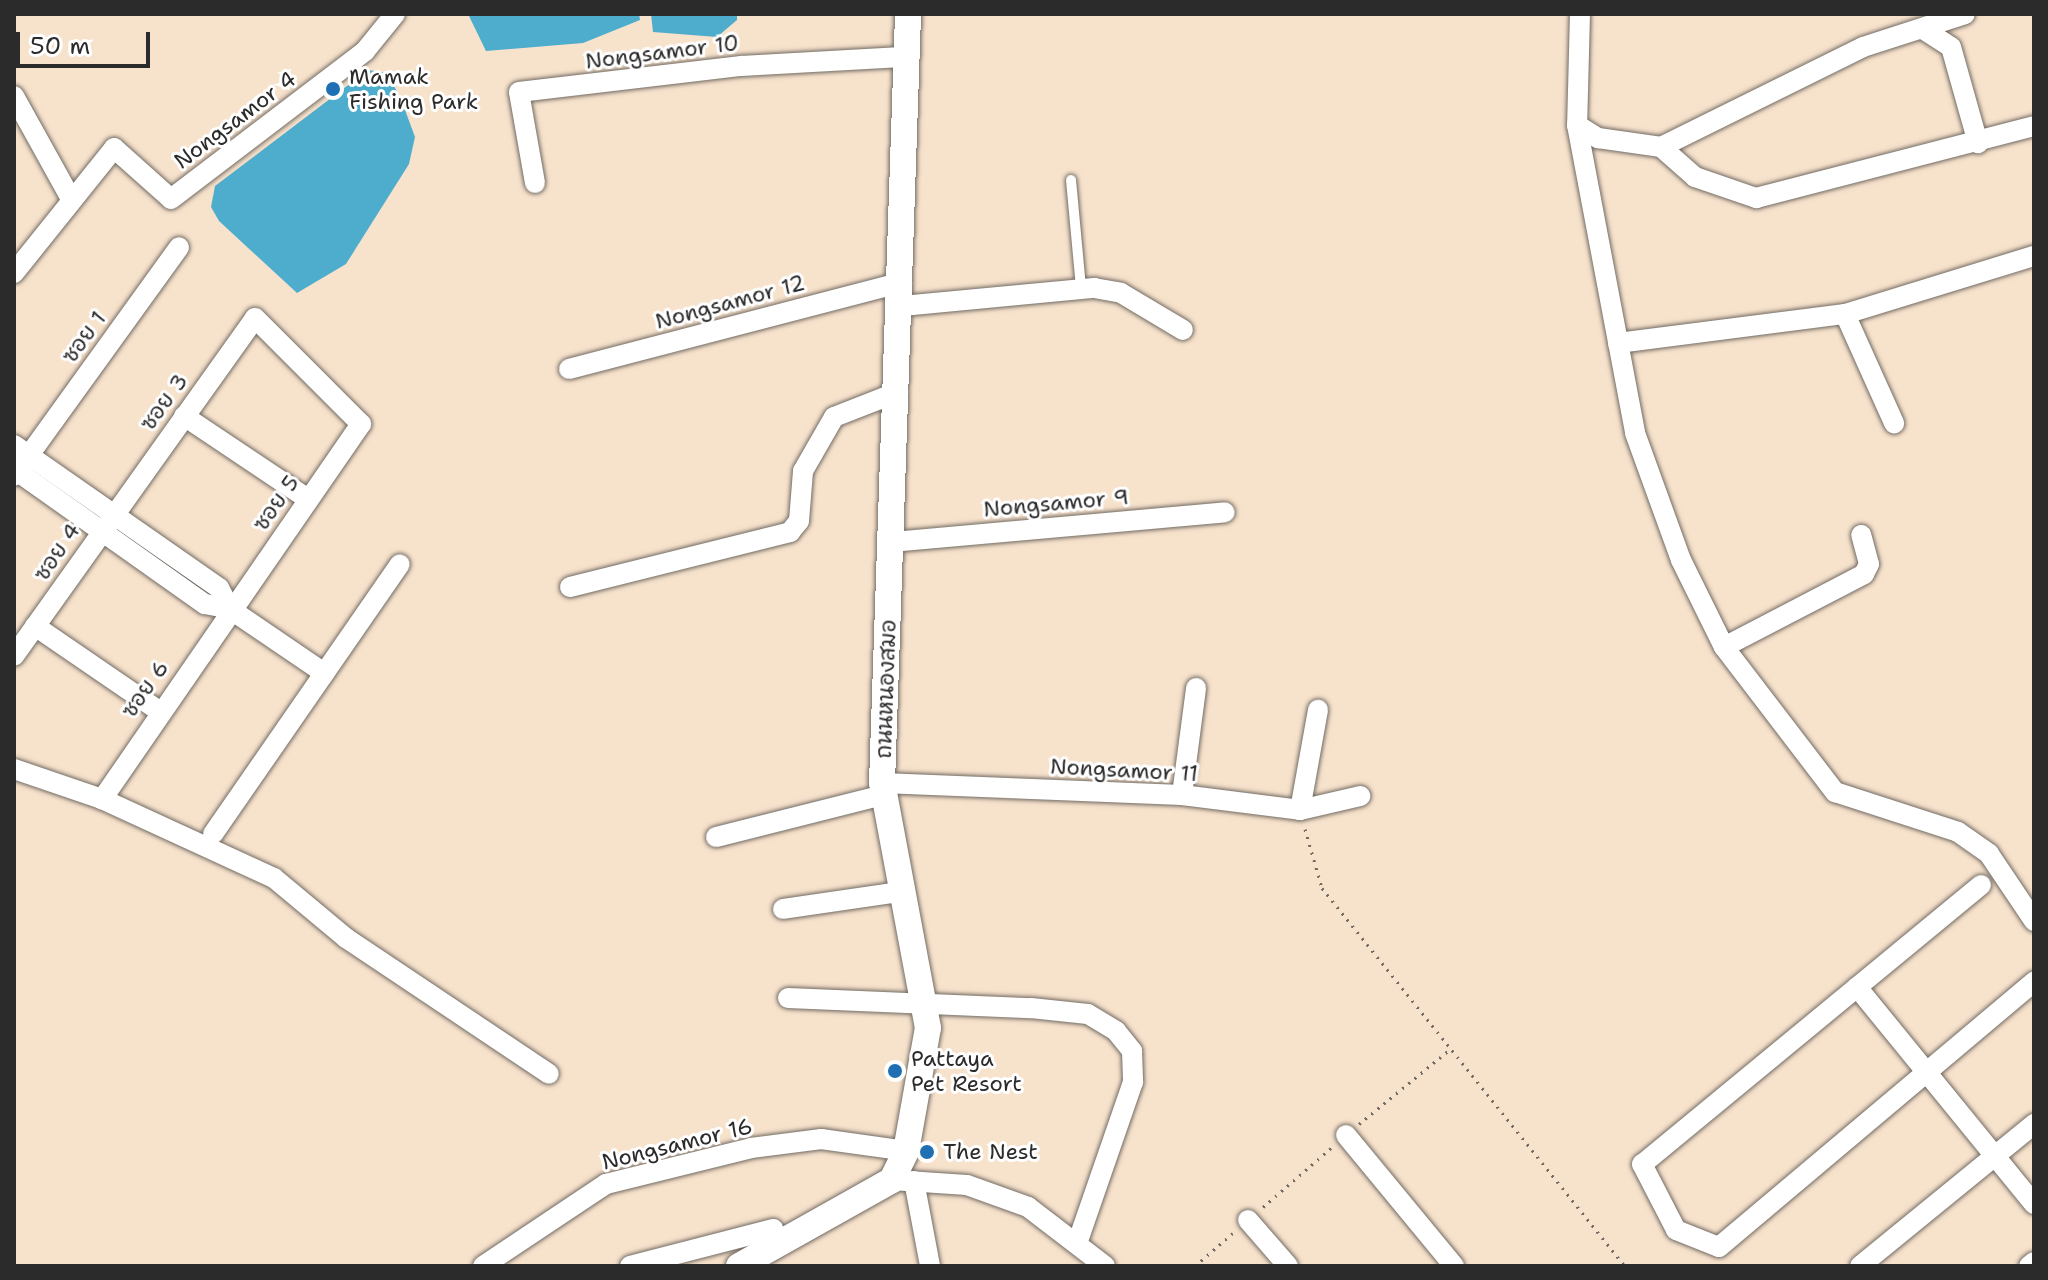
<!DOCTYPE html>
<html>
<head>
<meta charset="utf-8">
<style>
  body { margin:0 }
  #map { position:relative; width:2048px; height:1280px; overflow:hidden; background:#f7e2cc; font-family:"Shantell Sans","Playpen Sans Thai",sans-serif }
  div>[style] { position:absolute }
  .water>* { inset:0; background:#4eadcd }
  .path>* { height:3px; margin-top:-1.5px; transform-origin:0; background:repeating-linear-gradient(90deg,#726b63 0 2px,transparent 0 8px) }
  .roads { filter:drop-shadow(0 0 2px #726b63) drop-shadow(0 0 2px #726b63) }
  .service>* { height:10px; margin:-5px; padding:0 5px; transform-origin:5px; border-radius:5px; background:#fff }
  .minor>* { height:20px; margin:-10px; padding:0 10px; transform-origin:10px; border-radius:10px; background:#fff }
  .tertiary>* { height:26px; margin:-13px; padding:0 13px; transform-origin:13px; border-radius:13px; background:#fff }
  .dots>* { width:22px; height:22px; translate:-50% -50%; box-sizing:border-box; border:4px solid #fff; border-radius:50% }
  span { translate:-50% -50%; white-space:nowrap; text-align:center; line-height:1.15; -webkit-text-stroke:6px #fff; paint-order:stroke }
  .street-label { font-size:22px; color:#2b2b2b }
  .poi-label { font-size:22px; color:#2b2b2b }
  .left { translate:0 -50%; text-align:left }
  .frame { position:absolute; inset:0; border:16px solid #2b2b2b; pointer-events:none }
  .scale { position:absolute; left:16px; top:32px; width:134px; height:36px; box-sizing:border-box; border:4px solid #2b2b2b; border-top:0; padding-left:10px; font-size:24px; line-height:28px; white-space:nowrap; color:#2b2b2b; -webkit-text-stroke:6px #fff; paint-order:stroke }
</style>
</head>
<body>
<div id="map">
  <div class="water">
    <div style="clip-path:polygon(468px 14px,639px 14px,640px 20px,583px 43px,486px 51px)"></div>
    <div style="clip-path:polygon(651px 14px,737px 14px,737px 20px,717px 37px,653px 32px)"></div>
    <div style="clip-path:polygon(368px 70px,387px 73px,401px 99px,415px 137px,409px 164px,346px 264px,297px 293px,219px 221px,211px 207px,215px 186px)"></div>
  </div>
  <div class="path">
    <div style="left:1305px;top:829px;width:61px;rotate:73.9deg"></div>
    <div style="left:1322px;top:888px;width:484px;rotate:51.3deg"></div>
    <div style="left:1359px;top:1124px;width:117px;rotate:-39.4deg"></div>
    <div style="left:1263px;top:1207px;width:91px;rotate:-41deg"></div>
    <div style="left:1195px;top:1266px;width:50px;rotate:-41deg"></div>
  </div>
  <div class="roads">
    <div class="service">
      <div style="left:1071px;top:180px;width:108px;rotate:84.7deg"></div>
    </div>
    <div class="minor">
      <div style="left:1580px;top:14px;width:111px;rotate:91.5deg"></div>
      <div style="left:1577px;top:125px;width:313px;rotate:79.3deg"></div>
      <div style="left:1635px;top:433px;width:135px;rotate:70.1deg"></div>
      <div style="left:1681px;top:560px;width:97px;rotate:63.7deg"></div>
      <div style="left:1724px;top:647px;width:183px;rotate:52.6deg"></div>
      <div style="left:1835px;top:792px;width:129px;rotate:18deg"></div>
      <div style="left:1958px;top:832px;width:38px;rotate:35deg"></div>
      <div style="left:1989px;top:854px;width:81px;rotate:56.1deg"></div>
      <div style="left:1923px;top:29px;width:33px;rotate:33deg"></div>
      <div style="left:1951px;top:47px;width:100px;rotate:74.3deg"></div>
      <div style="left:14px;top:96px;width:115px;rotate:61deg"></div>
      <div style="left:1577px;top:125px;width:25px;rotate:32deg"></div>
      <div style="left:1598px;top:138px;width:64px;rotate:8.1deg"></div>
      <div style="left:1661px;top:147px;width:225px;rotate:-26.3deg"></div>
      <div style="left:1863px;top:47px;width:107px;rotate:-17.9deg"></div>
      <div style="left:1661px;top:147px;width:45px;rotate:41.4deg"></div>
      <div style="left:1695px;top:177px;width:65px;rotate:19deg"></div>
      <div style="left:1756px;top:198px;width:287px;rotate:-14.5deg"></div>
      <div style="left:535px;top:183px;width:92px;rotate:-100deg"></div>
      <div style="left:519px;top:92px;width:224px;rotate:-6.7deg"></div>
      <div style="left:741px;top:66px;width:161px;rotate:-3.2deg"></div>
      <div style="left:14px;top:273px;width:160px;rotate:-51.3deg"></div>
      <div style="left:114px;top:148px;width:76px;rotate:41.8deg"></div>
      <div style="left:171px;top:199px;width:244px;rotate:-37.3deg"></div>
      <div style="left:365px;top:51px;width:48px;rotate:-51deg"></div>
      <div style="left:902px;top:306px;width:193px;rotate:-5.4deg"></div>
      <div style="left:1094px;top:288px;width:27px;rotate:10deg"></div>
      <div style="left:1121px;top:293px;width:72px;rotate:30.8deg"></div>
      <div style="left:1845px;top:314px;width:120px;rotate:65.8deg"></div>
      <div style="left:1618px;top:343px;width:229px;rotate:-7.3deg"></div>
      <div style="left:1845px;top:314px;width:198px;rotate:-17.1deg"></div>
      <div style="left:569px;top:369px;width:344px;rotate:-14.6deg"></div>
      <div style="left:184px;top:416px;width:149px;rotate:33.8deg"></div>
      <div style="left:14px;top:445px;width:250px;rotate:34.9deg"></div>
      <div style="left:219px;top:588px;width:24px;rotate:62deg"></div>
      <div style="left:14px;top:469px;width:234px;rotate:35.3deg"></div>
      <div style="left:205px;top:604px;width:25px;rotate:11deg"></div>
      <div style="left:230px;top:609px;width:114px;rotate:34.2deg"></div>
      <div style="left:14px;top:476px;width:282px;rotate:-54.2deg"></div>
      <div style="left:892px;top:542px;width:334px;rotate:-5.1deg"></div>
      <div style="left:570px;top:587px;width:227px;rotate:-14deg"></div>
      <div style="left:790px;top:532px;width:14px;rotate:-51deg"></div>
      <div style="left:799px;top:521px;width:50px;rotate:-85.4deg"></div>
      <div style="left:803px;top:471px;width:62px;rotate:-60.1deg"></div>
      <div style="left:834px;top:417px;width:69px;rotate:-21.3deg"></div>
      <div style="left:35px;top:626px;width:150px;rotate:34.4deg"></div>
      <div style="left:1724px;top:647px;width:158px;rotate:-27.5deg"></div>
      <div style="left:1864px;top:574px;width:11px;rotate:-63deg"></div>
      <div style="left:1869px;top:564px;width:30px;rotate:-105deg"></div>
      <div style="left:14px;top:656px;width:415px;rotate:-54.5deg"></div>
      <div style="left:255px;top:318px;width:150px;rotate:45deg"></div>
      <div style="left:361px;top:424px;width:456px;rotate:124.6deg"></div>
      <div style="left:14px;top:769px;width:93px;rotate:18.8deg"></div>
      <div style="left:102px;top:799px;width:189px;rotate:24.7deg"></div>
      <div style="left:274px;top:878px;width:94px;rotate:39.8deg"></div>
      <div style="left:346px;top:938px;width:244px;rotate:33.8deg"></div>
      <div style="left:882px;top:783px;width:300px;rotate:2.3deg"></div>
      <div style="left:1182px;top:795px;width:119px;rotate:7.2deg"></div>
      <div style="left:1300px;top:810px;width:62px;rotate:-13.1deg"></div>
      <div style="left:1182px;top:795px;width:108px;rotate:-82.5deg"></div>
      <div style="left:1300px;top:810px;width:102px;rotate:-79.8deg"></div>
      <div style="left:213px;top:834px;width:328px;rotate:-55.3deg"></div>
      <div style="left:716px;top:837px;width:172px;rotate:-14.1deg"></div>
      <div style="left:1981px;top:885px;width:439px;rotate:140.5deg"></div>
      <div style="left:1642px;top:1164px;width:74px;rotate:62.7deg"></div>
      <div style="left:1676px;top:1230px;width:46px;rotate:21.6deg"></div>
      <div style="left:1719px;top:1247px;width:412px;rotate:-40.1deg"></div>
      <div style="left:783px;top:909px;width:117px;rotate:-8.3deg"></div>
      <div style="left:1857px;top:987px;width:280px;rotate:50.8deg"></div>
      <div style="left:788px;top:998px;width:243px;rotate:2.4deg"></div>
      <div style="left:1031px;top:1008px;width:57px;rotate:6deg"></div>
      <div style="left:1088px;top:1014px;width:33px;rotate:31deg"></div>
      <div style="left:1116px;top:1031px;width:26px;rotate:51deg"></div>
      <div style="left:1132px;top:1051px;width:31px;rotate:88deg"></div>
      <div style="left:1133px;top:1082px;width:171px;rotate:109.1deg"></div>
      <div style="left:1346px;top:1135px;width:170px;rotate:50.5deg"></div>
      <div style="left:892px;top:1180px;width:75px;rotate:3.8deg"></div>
      <div style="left:967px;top:1185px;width:65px;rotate:19.8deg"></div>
      <div style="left:1028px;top:1207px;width:97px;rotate:37.5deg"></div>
      <div style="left:914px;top:1181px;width:86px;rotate:79.3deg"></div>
      <div style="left:1248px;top:1220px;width:61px;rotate:49deg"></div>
      <div style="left:483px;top:1266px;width:148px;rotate:-33.7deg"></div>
      <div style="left:606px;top:1184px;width:149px;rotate:-13.9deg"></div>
      <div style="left:751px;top:1148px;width:71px;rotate:-7.3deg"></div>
      <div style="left:821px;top:1139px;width:86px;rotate:8deg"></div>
      <div style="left:630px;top:1266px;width:148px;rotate:-14.5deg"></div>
      <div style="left:1860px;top:1266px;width:225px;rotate:-39.2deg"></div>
      <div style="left:2029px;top:1266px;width:6px;rotate:-39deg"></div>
    </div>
    <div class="tertiary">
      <div style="left:739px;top:1266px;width:176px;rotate:-29.3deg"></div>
      <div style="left:892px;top:1180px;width:32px;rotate:-64deg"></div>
      <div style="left:906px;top:1151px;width:125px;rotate:-79.9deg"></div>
      <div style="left:928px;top:1028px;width:249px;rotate:-100.6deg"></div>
      <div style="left:882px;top:783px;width:769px;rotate:-88.06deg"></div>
    </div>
  </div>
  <div class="dots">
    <div style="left:333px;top:89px;background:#1f6fb2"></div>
    <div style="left:895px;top:1071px;background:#1f6fb2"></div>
    <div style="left:927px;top:1152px;background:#1f6fb2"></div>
  </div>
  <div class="street-label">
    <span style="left:662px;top:52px;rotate:-7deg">Nongsamor 10</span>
    <span style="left:235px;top:120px;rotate:-37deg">Nongsamor 4</span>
    <span style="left:730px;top:302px;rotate:-15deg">Nongsamor 12</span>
    <span style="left:84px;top:337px;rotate:-54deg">ซอย 1</span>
    <span style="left:164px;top:402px;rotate:-54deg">ซอย 3</span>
    <span style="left:276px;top:503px;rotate:-55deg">ซอย 5</span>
    <span style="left:1056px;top:503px;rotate:-5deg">Nongsamor 9</span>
    <span style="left:57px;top:552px;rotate:-56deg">ซอย 4</span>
    <span style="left:145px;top:689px;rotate:-55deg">ซอย 6</span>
    <span style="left:886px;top:689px;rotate:-88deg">ถนนหนองสมอ</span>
    <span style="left:1124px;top:770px;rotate:3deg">Nongsamor 11</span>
    <span style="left:677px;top:1144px;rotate:-14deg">Nongsamor 16</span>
  </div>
  <div class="poi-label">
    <span class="left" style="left:349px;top:89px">Mamak<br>Fishing Park</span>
    <span class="left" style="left:911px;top:1071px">Pattaya<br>Pet Resort</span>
    <span class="left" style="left:943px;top:1152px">The Nest</span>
  </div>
  <div class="frame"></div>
  <div class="scale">50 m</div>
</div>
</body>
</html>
